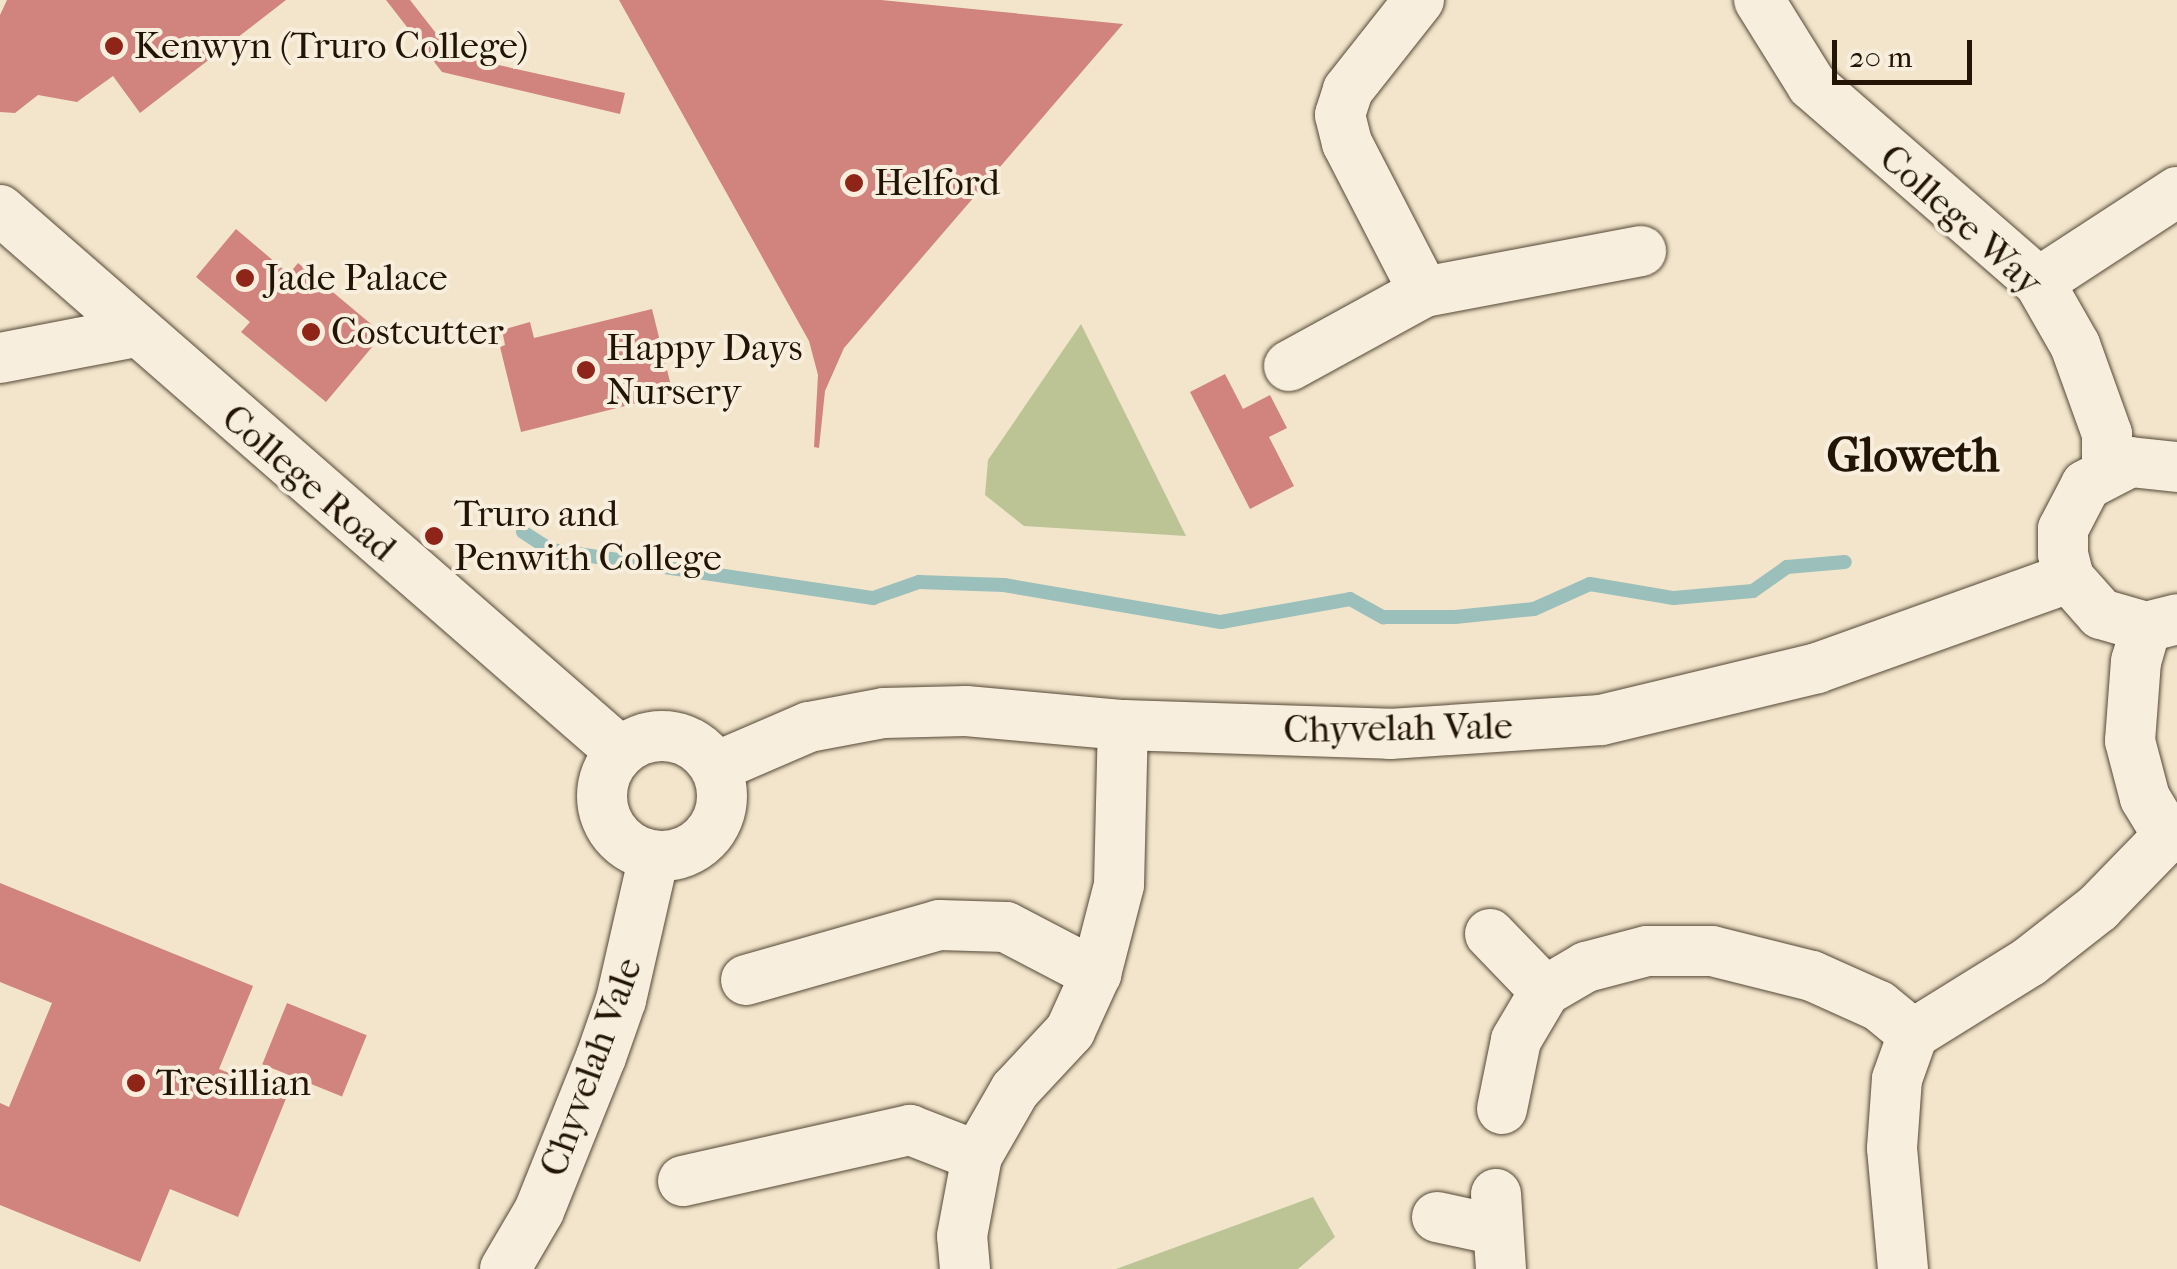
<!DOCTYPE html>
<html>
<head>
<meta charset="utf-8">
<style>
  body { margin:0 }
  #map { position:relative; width:2177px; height:1269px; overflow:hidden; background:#f2e5cb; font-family:"IM FELL French Canon",serif }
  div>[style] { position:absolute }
  .green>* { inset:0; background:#bcc496 }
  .stream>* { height:14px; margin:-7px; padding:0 7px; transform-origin:7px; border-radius:7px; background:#9bbfba }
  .building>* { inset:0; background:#d1837d; transform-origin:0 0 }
  .roads { filter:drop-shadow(0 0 2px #564937) drop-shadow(0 0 2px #564937) }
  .minor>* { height:50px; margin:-25px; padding:0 25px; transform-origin:25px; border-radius:25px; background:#f7eedd }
  .minor>.ring { margin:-25px; padding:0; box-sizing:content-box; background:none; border:50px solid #f7eedd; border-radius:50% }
  .dots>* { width:28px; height:28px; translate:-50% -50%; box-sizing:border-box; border:5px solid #f7eedd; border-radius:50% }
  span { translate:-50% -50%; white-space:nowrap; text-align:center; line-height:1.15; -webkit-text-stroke:8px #f7eedd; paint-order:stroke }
  .poi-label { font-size:38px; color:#221506 }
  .left { translate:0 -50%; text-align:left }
  .street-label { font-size:38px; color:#221506 }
  .district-label { font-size:48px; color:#221506; font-weight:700 }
  .scale { position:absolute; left:1832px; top:40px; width:140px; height:45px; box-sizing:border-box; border:5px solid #221506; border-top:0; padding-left:12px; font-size:30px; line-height:35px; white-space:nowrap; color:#221506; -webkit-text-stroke:8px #f7eedd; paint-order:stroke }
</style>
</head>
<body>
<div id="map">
  <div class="green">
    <div style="clip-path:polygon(1081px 324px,1186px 536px,1024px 526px,985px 495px,988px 460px)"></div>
    <div style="clip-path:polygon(1313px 1197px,1335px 1237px,1298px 1269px,1116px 1269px)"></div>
  </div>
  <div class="stream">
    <div style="left:523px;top:532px;width:33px;rotate:33deg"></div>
    <div style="left:551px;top:550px;width:326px;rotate:8.5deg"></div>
    <div style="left:873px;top:598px;width:49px;rotate:-19.2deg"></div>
    <div style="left:919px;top:582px;width:85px;rotate:2deg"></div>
    <div style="left:1004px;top:585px;width:220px;rotate:9.7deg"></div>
    <div style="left:1221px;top:622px;width:131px;rotate:-10.1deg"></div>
    <div style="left:1350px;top:599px;width:38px;rotate:29deg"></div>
    <div style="left:1383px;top:617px;width:72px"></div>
    <div style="left:1455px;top:617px;width:79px;rotate:-5.8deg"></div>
    <div style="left:1534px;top:609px;width:61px;rotate:-24.1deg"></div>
    <div style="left:1590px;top:584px;width:85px;rotate:9.5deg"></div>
    <div style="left:1674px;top:598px;width:79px;rotate:-5.1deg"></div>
    <div style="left:1753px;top:591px;width:42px;rotate:-35.2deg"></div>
    <div style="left:1787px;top:567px;width:58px;rotate:-4.9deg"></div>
  </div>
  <div class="building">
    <div style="clip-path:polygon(7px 0,286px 0,140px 113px,113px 76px,77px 102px,38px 95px,15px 113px,0 112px,0 15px)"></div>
    <div style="clip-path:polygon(386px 0,410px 0,453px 55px,625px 93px,620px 114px,442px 72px)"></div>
    <div style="clip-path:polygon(619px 0,881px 0,1123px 24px,844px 348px,825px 391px,819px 448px,814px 447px,818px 375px,809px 341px)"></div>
    <div style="clip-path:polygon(236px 229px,289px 274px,298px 263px,383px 334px,326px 402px,241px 332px,250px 322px,196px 277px)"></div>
    <div style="clip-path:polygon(652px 309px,673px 394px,521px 432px,500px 347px,505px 345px,502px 330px,530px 322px,534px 338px)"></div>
    <div style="clip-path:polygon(1225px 374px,1243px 409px,1270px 395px,1287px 428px,1269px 437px,1294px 486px,1250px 509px,1190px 392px)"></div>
    <div style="clip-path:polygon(0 883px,253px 986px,219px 1069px,287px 1096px,238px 1217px,170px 1189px,140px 1262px,0 1205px,0 1103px,9px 1107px,52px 1003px,0 982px)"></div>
    <div style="left:287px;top:1003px;width:86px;height:66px;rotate:22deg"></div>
  </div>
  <div class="roads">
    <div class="minor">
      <div style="left:1419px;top:0;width:115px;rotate:128.3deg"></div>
      <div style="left:1348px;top:90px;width:26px;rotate:108deg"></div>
      <div style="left:1340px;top:115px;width:29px;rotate:76deg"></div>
      <div style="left:1347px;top:143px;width:168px;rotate:62.7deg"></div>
      <div style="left:1424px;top:292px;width:221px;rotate:-10.7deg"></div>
      <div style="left:1759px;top:0;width:100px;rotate:58.1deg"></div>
      <div style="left:1812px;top:85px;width:301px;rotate:41deg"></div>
      <div style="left:2039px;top:282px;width:73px;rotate:60.3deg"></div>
      <div style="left:2075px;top:345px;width:95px;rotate:70.2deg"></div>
      <div style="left:2107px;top:434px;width:36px;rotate:90deg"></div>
      <div style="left:0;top:210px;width:824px;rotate:41.11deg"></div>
      <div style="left:2039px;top:282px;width:165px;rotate:-33.1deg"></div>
      <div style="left:0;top:358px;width:137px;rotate:-10.9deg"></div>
      <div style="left:1289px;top:366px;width:154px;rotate:-28.7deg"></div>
      <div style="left:2177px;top:467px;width:47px;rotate:-173.9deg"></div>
      <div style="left:2130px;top:462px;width:50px;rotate:152.4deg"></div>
      <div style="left:2086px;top:485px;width:50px;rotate:117.6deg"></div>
      <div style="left:2063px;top:529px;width:25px;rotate:90deg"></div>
      <div style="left:2063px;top:554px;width:25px;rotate:76deg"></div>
      <div style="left:2069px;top:578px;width:48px;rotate:48.4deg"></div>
      <div style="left:2101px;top:614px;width:47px;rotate:16.1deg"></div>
      <div style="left:2146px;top:627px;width:32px;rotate:-14deg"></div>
      <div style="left:2146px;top:627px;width:35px;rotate:106deg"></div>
      <div style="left:2136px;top:661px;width:80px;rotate:94.3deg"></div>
      <div style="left:2130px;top:741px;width:59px;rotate:75.3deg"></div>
      <div style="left:2145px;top:798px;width:44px;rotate:58.8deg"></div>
      <div style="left:2168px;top:836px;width:9px;rotate:13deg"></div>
      <div class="ring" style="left:602px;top:736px;width:70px;height:70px"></div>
      <div style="left:716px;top:767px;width:101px;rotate:-23.3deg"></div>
      <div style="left:809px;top:727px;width:76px;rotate:-10.6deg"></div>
      <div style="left:884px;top:713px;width:82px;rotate:-1.4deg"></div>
      <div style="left:966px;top:711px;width:158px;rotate:5.1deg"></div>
      <div style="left:1123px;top:725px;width:267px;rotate:1.9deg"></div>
      <div style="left:1390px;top:734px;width:211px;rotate:-3.8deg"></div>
      <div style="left:1601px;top:720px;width:222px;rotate:-13.5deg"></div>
      <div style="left:1817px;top:668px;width:268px;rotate:-19.7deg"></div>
      <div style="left:1490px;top:934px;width:79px;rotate:46deg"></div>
      <div style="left:746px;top:980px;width:201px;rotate:-15.9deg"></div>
      <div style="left:939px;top:925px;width:67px;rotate:1.7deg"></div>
      <div style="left:1006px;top:927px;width:102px;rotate:27.6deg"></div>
      <div style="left:1502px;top:1109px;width:70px;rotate:-78.5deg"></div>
      <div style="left:1516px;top:1040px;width:57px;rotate:-59.4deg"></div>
      <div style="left:1545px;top:991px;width:48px;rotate:-30.3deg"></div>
      <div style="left:1586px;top:967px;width:63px;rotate:-14.7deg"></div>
      <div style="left:1647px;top:951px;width:65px"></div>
      <div style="left:1712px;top:951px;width:103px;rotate:14deg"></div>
      <div style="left:1812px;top:976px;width:73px;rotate:24.1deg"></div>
      <div style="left:1879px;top:1006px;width:44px;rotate:39.5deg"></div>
      <div style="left:683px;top:1181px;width:233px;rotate:-12.7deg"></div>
      <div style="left:910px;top:1130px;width:72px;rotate:21.2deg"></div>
      <div style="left:1496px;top:1194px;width:75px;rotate:86.2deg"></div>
      <div style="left:1437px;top:1217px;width:61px;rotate:12.2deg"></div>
      <div style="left:505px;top:1269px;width:67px;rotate:-59.6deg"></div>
      <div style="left:539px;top:1211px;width:166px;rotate:-68.1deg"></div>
      <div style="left:601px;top:1057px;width:60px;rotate:-70.7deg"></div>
      <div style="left:621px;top:1000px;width:148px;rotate:-77.1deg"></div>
      <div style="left:965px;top:1269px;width:33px;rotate:-95deg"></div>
      <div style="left:962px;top:1236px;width:81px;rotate:-79.4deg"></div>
      <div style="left:977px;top:1156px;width:76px;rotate:-60.1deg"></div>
      <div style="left:1015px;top:1090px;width:81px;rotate:-47deg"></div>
      <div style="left:1070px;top:1031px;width:63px;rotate:-65.5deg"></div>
      <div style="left:1096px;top:974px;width:92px;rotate:-75.5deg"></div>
      <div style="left:1119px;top:885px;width:160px;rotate:-88.6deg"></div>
      <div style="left:1903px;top:1269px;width:121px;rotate:-95.2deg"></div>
      <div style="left:1892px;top:1148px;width:69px;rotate:-85.9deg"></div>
      <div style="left:1897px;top:1079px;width:48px;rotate:-70.4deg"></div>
      <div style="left:1913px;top:1034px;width:137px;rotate:-31.8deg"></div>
      <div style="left:2029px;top:962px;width:88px;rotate:-38deg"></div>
      <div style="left:2098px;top:908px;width:100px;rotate:-45.8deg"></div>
    </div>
  </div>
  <div class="dots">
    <div style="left:114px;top:46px;background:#8f2418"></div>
    <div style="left:854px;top:183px;background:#8f2418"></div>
    <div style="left:245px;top:278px;background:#8f2418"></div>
    <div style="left:311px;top:332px;background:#8f2418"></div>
    <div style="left:586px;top:370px;background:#8f2418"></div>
    <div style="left:434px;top:536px;background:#8f2418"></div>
    <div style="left:136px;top:1083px;background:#8f2418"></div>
  </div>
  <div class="poi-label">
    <span class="left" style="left:134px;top:46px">Kenwyn (Truro College)</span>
    <span class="left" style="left:874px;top:183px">Helford</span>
    <span class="left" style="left:265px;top:278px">Jade Palace</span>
    <span class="left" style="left:331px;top:332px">Costcutter</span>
    <span class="left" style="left:606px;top:370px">Happy Days<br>Nursery</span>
    <span class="left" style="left:454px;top:536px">Truro and<br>Penwith College</span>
    <span class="left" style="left:156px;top:1083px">Tresillian</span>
  </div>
  <div class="street-label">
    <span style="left:1961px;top:220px;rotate:42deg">College Way</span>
    <span style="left:309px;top:483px;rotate:41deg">College Road</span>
    <span style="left:1398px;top:728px;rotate:-1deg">Chyvelah Vale</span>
    <span style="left:591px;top:1067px;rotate:-70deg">Chyvelah Vale</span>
  </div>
  <div class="district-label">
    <span style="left:1913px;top:456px">Gloweth</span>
  </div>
  <div class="scale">20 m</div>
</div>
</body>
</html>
